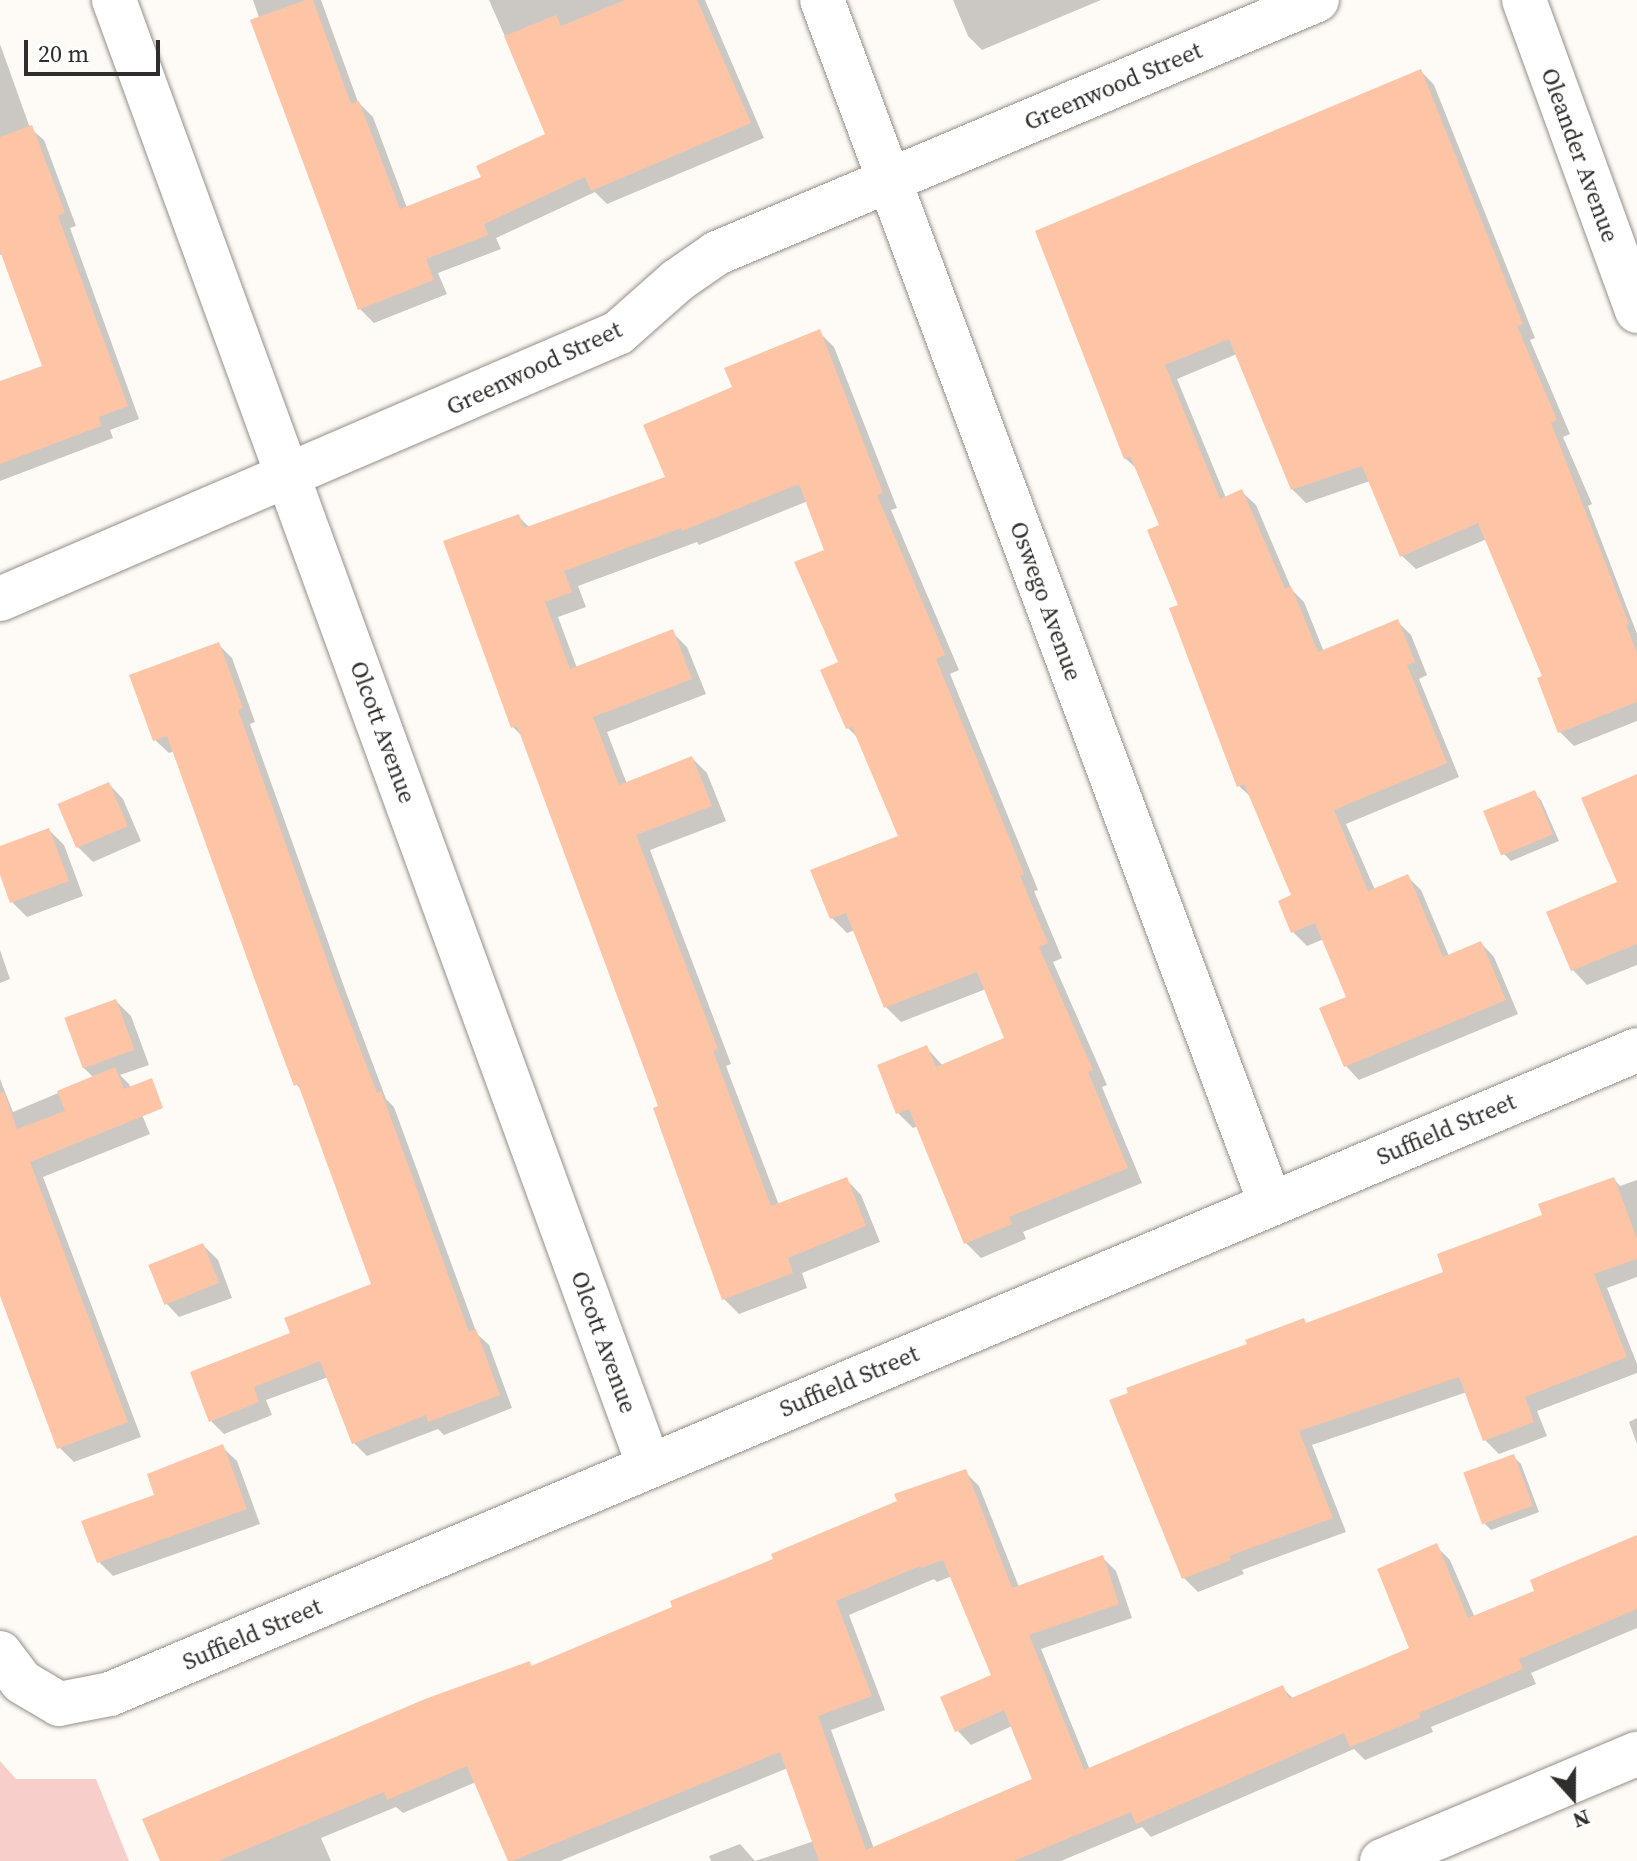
<!DOCTYPE html>
<html>
<head>
<meta charset="utf-8">
<style>
  body { margin:0 }
  #map { position:relative; width:1637px; height:1861px; overflow:hidden; background:#fefaf5; font-family:"Source Serif 4",serif }
  div>[style] { position:absolute }
  .green>* { inset:0; background:#f8cecb }
  .shadow>* { inset:0; background:#0003 }
  .building>* { inset:0; background:#fec4a6; transform-origin:0 0 }
  .roads { filter:drop-shadow(0 0 2px #95908a) drop-shadow(0 0 2px #95908a) }
  .minor>* { height:44px; margin:-22px; padding:0 22px; transform-origin:22px; border-radius:22px; background:#fff }
  span { translate:-50% -50%; white-space:nowrap; text-align:center; line-height:1.15; -webkit-text-stroke:6px #fff; paint-order:stroke }
  .street-label { font-size:24px; color:#302e2c }
  .north { position:absolute; left:1533px; top:1757px; width:80px; height:80px; -webkit-text-stroke:6px #fff; paint-order:stroke; rotate:159deg; font-size:22px; font-weight:700; line-height:32px; text-align:center; color:#302e2c }
  .north::after { content:''; display:block; margin:auto; width:28px; height:36px; background:#302e2c; clip-path:polygon(50% 0,100% 100%,50% 72%,0 100%) }
  .scale { position:absolute; left:24px; top:40px; width:136px; height:36px; box-sizing:border-box; border:4px solid #302e2c; border-top:0; padding-left:10px; font-size:24px; line-height:28px; white-space:nowrap; color:#302e2c; -webkit-text-stroke:6px #fff; paint-order:stroke }
</style>
</head>
<body>
<div id="map">
  <div class="green">
    <div style="clip-path:polygon(0 1761px,16px 1779px,96px 1779px,129px 1861px,0 1861px)"></div>
  </div>
  <div class="shadow">
    <div style="clip-path:polygon(253px 0,321px 0,358px 102px,373px 117px,407px 208px,484px 178px,548px 135px,489px 0,705px 0,764px 138px,607px 204px,595px 192px,496px 238px,501px 249px,438px 273px,447px 294px,374px 323px,360px 309px)"></div>
    <div style="clip-path:polygon(953px 0,1101px 0,982px 50px,968px 36px)"></div>
    <div style="clip-path:polygon(0 44px,30px 128px,44px 140px,76px 226px,70px 228px,139px 419px,110px 430px,113px 438px,0 481px,0 384px,44px 367px,3px 254px,0 255px)"></div>
    <div style="clip-path:polygon(1421px 71px,1434px 85px,1535px 338px,1530px 340px,1570px 434px,1563px 437px,1592px 504px,1588px 506px,1637px 634px,1637px 721px,1574px 746px,1560px 732px,1539px 680px,1545px 677px,1487px 539px,1416px 569px,1402px 556px,1370px 481px,1306px 503px,1292px 489px,1237px 354px,1177px 379px,1226px 498px,1242px 492px,1256px 505px,1292px 590px,1304px 602px,1324px 652px,1397px 621px,1411px 635px,1427px 675px,1419px 679px,1459px 777px,1346px 824px,1375px 890px,1407px 876px,1421px 890px,1449px 956px,1481px 943px,1494px 957px,1518px 1014px,1359px 1080px,1346px 1066px,1322px 1009px,1349px 998px,1324px 939px,1307px 946px,1293px 932px,1280px 902px,1294px 896px,1253px 799px,1239px 786px,1181px 606px,1161px 526px,1138px 470px,1125px 458px,1037px 232px)"></div>
    <div style="clip-path:polygon(819px 332px,834px 347px,897px 508px,891px 510px,959px 670px,950px 674px,1038px 890px,1034px 891px,1062px 958px,1053px 962px,1107px 1085px,1102px 1087px,1142px 1183px,1023px 1232px,1026px 1239px,981px 1258px,966px 1243px,918px 1126px,913px 1128px,898px 1113px,926px 1047px,943px 1066px,1007px 1039px,986px 989px,901px 1022px,886px 1007px,855px 930px,847px 933px,832px 918px,901px 837px,860px 740px,848px 728px,826px 551px,808px 501px,699px 545px,697px 542px,578px 586px,586px 607px,558px 617px,577px 668px,672px 632px,687px 647px,706px 694px,607px 732px,627px 784px,692px 758px,707px 773px,726px 821px,650px 850px,731px 1064px,726px 1066px,779px 1205px,846px 1179px,861px 1195px,880px 1242px,802px 1273px,807px 1288px,739px 1314px,724px 1299px,661px 1107px,523px 737px,513px 727px,518px 516px,530px 528px,667px 478px,734px 388px)"></div>
    <div style="clip-path:polygon(218px 644px,232px 658px,255px 722px,250px 724px,347px 995px,386px 1099px,394px 1107px,477px 1334px,489px 1345px,512px 1408px,444px 1435px,438px 1429px,367px 1456px,353px 1442px,328px 1377px,266px 1400px,272px 1415px,224px 1434px,211px 1421px,293px 1334px,374px 1285px,302px 1091px,296px 1084px,175px 751px,169px 753px,155px 740px)"></div>
    <div style="clip-path:polygon(1637px 776px,1637px 965px,1587px 985px,1573px 970px,1620px 884px)"></div>
    <div style="clip-path:polygon(109px 784px,123px 799px,141px 841px,93px 862px,78px 847px)"></div>
    <div style="clip-path:polygon(1534px 793px,1541px 800px,1559px 841px,1511px 861px,1504px 854px)"></div>
    <div style="clip-path:polygon(49px 830px,64px 845px,83px 896px,27px 917px,12px 902px,0 869px,0 848px)"></div>
    <div style="clip-path:polygon(0 950px,10px 979px,0 983px)"></div>
    <div style="clip-path:polygon(116px 1001px,131px 1016px,149px 1065px,120px 1075px,129px 1084px,150px 1134px,43px 1177px,141px 1437px,74px 1462px,59px 1447px,0 1292px,0 1079px,13px 1112px,94px 1078px,84px 1068px)"></div>
    <div style="clip-path:polygon(1614px 1179px,1620px 1186px,1637px 1180px,1637px 1277px,1607px 1288px,1637px 1364px,1637px 1373px,1537px 1411px,1547px 1436px,1499px 1454px,1485px 1440px,1467px 1392px,1312px 1445px,1346px 1532px,1242px 1570px,1244px 1574px,1198px 1592px,1184px 1578px,1112px 1401px,1446px 1273px)"></div>
    <div style="clip-path:polygon(203px 1245px,218px 1260px,232px 1298px,179px 1317px,165px 1302px)"></div>
    <div style="clip-path:polygon(1637px 1418px,1637px 1444px,1629px 1422px)"></div>
    <div style="clip-path:polygon(222px 1447px,237px 1461px,260px 1524px,113px 1576px,98px 1561px,157px 1496px)"></div>
    <div style="clip-path:polygon(1514px 1457px,1521px 1464px,1539px 1512px,1491px 1530px,1484px 1523px)"></div>
    <div style="clip-path:polygon(evenodd,965px 1472px,979px 1486px,1019px 1587px,1102px 1557px,1116px 1571px,1132px 1618px,1041px 1649px,1090px 1770px,1282px 1688px,1294px 1699px,1412px 1649px,1436px 1546px,1450px 1560px,1475px 1618px,1537px 1592px,1637px 1537px,1637px 1628px,1531px 1673px,1536px 1684px,1431px 1727px,1433px 1732px,1365px 1760px,1354px 1749px,1151px 1837px,1142px 1827px,1061px 1861px,711px 1861px,709px 1856px,740px 1844px,755px 1861px,814px 1841px,788px 1768px,560px 1861px,510px 1861px,476px 1782px,403px 1813px,396px 1807px,321px 1838px,331px 1861px,162px 1861px,529px 1663px,533px 1667px,675px 1608px,965px 1472px,952px 1576px,993px 1677px,957px 1730px,971px 1745px,1012px 1726px,1034px 1781px,874px 1849px,831px 1730px,885px 1710px,849px 1615px,934px 1579px,937px 1582px,952px 1576px)"></div>
  </div>
  <div class="building">
    <div style="clip-path:polygon(306px 0,313px 0,351px 104px,359px 101px,400px 209px,481px 177px,476px 166px,545px 134px,504px 36px,556px 15px,561px 26px,625px 0,697px 0,751px 123px,591px 191px,585px 177px,484px 224px,488px 235px,426px 259px,434px 280px,358px 310px,250px 20px)"></div>
    <div style="clip-path:polygon(1421px 69px,1523px 324px,1517px 326px,1557px 420px,1551px 423px,1629px 624px,1626px 625px,1637px 653px,1637px 702px,1558px 733px,1537px 678px,1542px 676px,1478px 523px,1400px 557px,1362px 466px,1291px 490px,1229px 339px,1165px 365px,1220px 499px,1242px 489px,1285px 589px,1291px 586px,1318px 652px,1398px 619px,1415px 662px,1407px 665px,1447px 763px,1334px 810px,1368px 891px,1408px 874px,1443px 957px,1481px 941px,1506px 1000px,1344px 1067px,1319px 1008px,1346px 997px,1315px 923px,1291px 933px,1278px 901px,1291px 895px,1244px 784px,1237px 787px,1169px 608px,1178px 605px,1147px 530px,1159px 525px,1130px 456px,1124px 459px,1035px 231px)"></div>
    <div style="clip-path:polygon(32px 125px,65px 213px,58px 216px,128px 406px,99px 417px,101px 426px,0 464px,0 381px,42px 366px,0 251px,0 137px)"></div>
    <div style="clip-path:polygon(820px 329px,883px 493px,877px 495px,945px 655px,936px 659px,1024px 874px,1020px 876px,1048px 943px,1039px 947px,1093px 1070px,1088px 1072px,1128px 1168px,1009px 1217px,1012px 1224px,964px 1244px,909px 1109px,896px 1114px,877px 1065px,927px 1045px,936px 1067px,1004px 1038px,977px 972px,884px 1008px,846px 913px,830px 919px,810px 870px,898px 836px,852px 727px,846px 729px,820px 670px,838px 662px,794px 562px,824px 550px,799px 484px,682px 531px,681px 528px,564px 571px,572px 592px,545px 602px,570px 669px,673px 629px,692px 679px,593px 717px,619px 785px,692px 756px,712px 806px,636px 835px,718px 1049px,713px 1051px,771px 1206px,847px 1177px,866px 1226px,788px 1258px,793px 1273px,722px 1300px,653px 1108px,658px 1106px,517px 726px,511px 728px,443px 541px,519px 514px,524px 528px,665px 477px,643px 425px,732px 387px,724px 368px)"></div>
    <div style="clip-path:polygon(219px 642px,243px 708px,238px 710px,334px 980px,377px 1093px,381px 1091px,469px 1332px,476px 1329px,500px 1395px,428px 1422px,426px 1415px,352px 1444px,320px 1361px,254px 1387px,259px 1402px,209px 1422px,190px 1372px,290px 1333px,284px 1318px,371px 1284px,298px 1084px,294px 1086px,270px 1022px,167px 736px,153px 741px,129px 675px)"></div>
    <div style="clip-path:polygon(1637px 774px,1637px 944px,1571px 971px,1546px 912px,1617px 882px,1581px 798px)"></div>
    <div style="left:109px;top:782px;width:48px;height:56px;rotate:67deg"></div>
    <div style="left:1535px;top:790px;width:48px;height:56px;rotate:68deg"></div>
    <div style="clip-path:polygon(49px 828px,69px 881px,10px 903px,0 875px,0 846px)"></div>
    <div style="left:116px;top:999px;width:54px;height:55px;rotate:70deg"></div>
    <div style="clip-path:polygon(115px 1067px,124px 1089px,152px 1078px,163px 1108px,30px 1162px,128px 1422px,57px 1449px,0 1296px,0 1093px,4px 1092px,17px 1129px,65px 1111px,57px 1091px)"></div>
    <div style="clip-path:polygon(1614px 1177px,1637px 1239px,1637px 1259px,1594px 1274px,1627px 1357px,1525px 1397px,1534px 1422px,1483px 1441px,1459px 1377px,1299px 1431px,1333px 1518px,1229px 1556px,1231px 1560px,1182px 1579px,1109px 1400px,1128px 1393px,1126px 1388px,1247px 1344px,1245px 1340px,1304px 1318px,1306px 1323px,1443px 1272px,1437px 1254px,1542px 1215px,1538px 1204px)"></div>
    <div style="left:203px;top:1243px;width:43px;height:59px;rotate:68deg"></div>
    <div style="clip-path:polygon(223px 1444px,247px 1509px,97px 1563px,81px 1521px,154px 1495px,147px 1474px)"></div>
    <div style="left:1514px;top:1454px;width:55px;height:54px;rotate:70deg"></div>
    <div style="clip-path:polygon(evenodd,966px 1469px,1012px 1588px,1103px 1555px,1119px 1604px,1029px 1635px,1084px 1770px,1283px 1685px,1289px 1699px,1409px 1648px,1377px 1569px,1437px 1543px,1468px 1618px,1534px 1591px,1530px 1580px,1637px 1535px,1637px 1609px,1519px 1659px,1523px 1669px,1419px 1713px,1420px 1718px,1350px 1747px,1344px 1733px,1136px 1824px,1131px 1812px,1014px 1861px,819px 1861px,780px 1752px,512px 1861px,508px 1861px,467px 1766px,387px 1800px,384px 1792px,218px 1861px,160px 1861px,142px 1819px,425px 1699px,530px 1661px,531px 1666px,672px 1607px,670px 1601px,773px 1559px,771px 1554px,897px 1501px,894px 1494px,966px 1469px,943px 1560px,991px 1675px,940px 1697px,955px 1732px,1004px 1710px,1032px 1779px,866px 1850px,818px 1716px,872px 1696px,836px 1601px,920px 1566px,921px 1568px,943px 1560px)"></div>
  </div>
  <div class="roads">
    <div class="minor">
      <div style="left:114px;top:0;width:1561px;rotate:69.95deg"></div>
      <div style="left:822px;top:0;width:1283px;rotate:69.56deg"></div>
      <div style="left:1524px;top:0;width:331px;rotate:70deg"></div>
      <div style="left:0;top:599px;width:673px;rotate:-23.29deg"></div>
      <div style="left:618px;top:333px;width:80px;rotate:-41.5deg"></div>
      <div style="left:678px;top:280px;width:47px;rotate:-34.7deg"></div>
      <div style="left:717px;top:253px;width:651px;rotate:-22.86deg"></div>
      <div style="left:0;top:1653px;width:36px;rotate:53deg"></div>
      <div style="left:22px;top:1682px;width:43px;rotate:30.7deg"></div>
      <div style="left:59px;top:1704px;width:52px;rotate:-11.1deg"></div>
      <div style="left:110px;top:1694px;width:1657px;rotate:-22.87deg"></div>
      <div style="left:1382px;top:1861px;width:277px;rotate:-22.8deg"></div>
    </div>
  </div>
  <div class="street-label">
    <span style="left:1113px;top:86px;rotate:-23deg">Greenwood Street</span>
    <span style="left:1580px;top:155px;rotate:70deg">Oleander Avenue</span>
    <span style="left:534px;top:368px;rotate:-25deg">Greenwood Street</span>
    <span style="left:1046px;top:601px;rotate:70deg">Oswego Avenue</span>
    <span style="left:383px;top:732px;rotate:70deg">Olcott Avenue</span>
    <span style="left:1446px;top:1129px;rotate:-23deg">Suffield Street</span>
    <span style="left:604px;top:1342px;rotate:70deg">Olcott Avenue</span>
    <span style="left:849px;top:1381px;rotate:-23deg">Suffield Street</span>
    <span style="left:252px;top:1634px;rotate:-23deg">Suffield Street</span>
  </div>
  <div class="north">N</div>
  <div class="scale">20 m</div>
</div>
</body>
</html>
